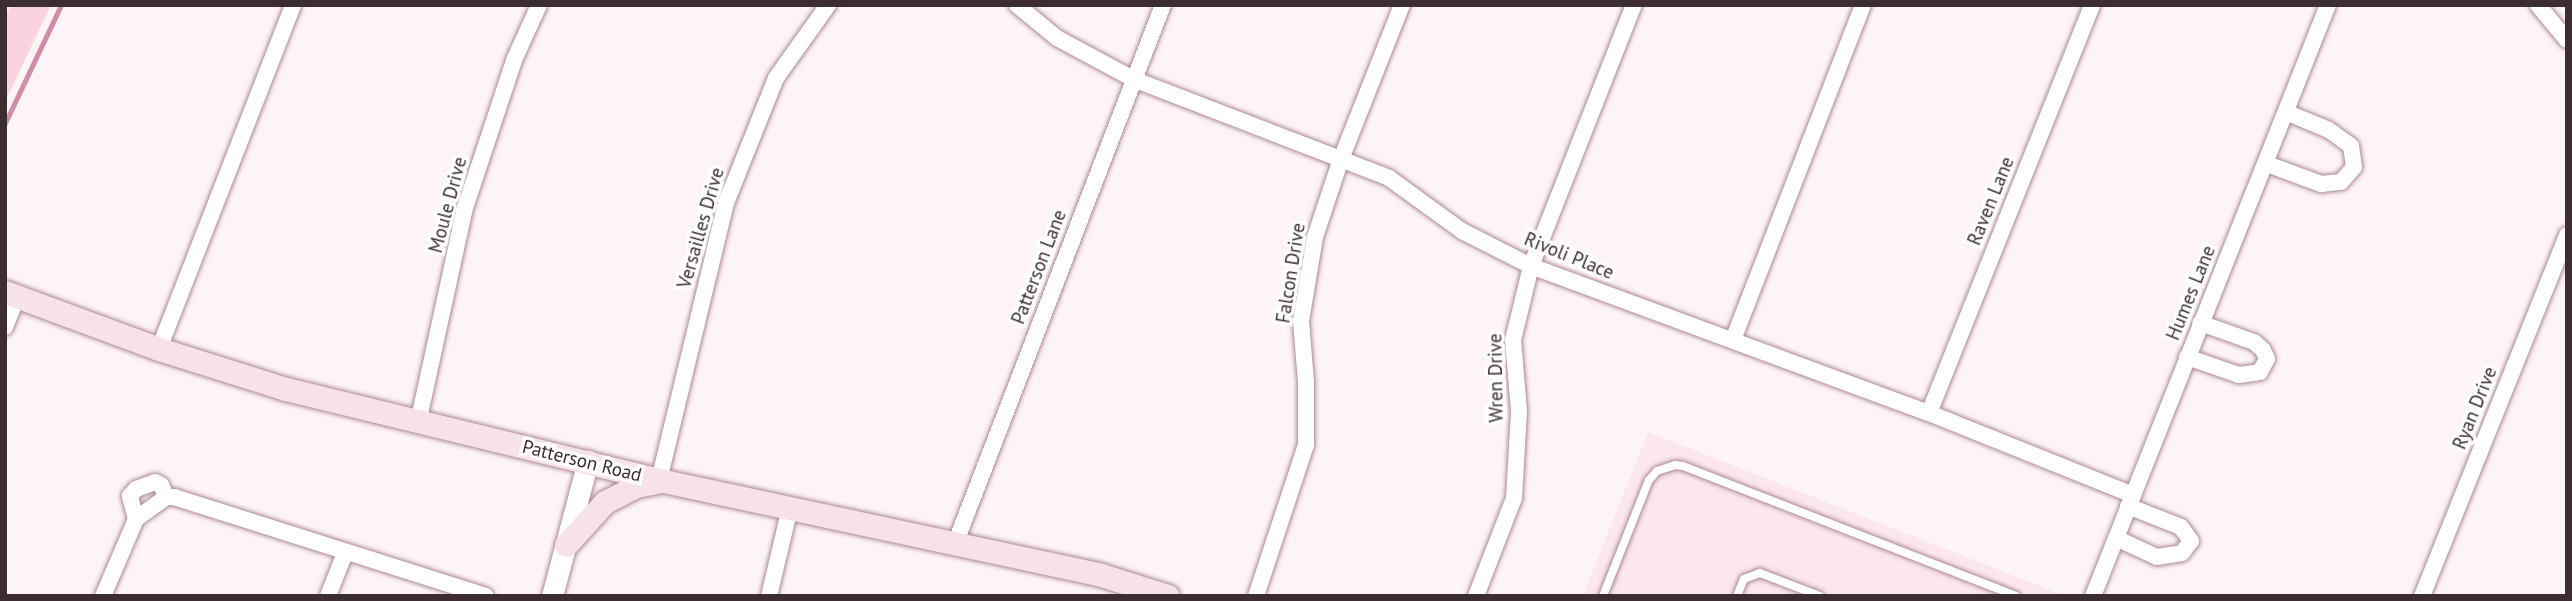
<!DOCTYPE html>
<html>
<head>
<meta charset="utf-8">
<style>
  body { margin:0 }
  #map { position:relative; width:2572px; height:601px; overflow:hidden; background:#fdf4f7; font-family:"PT Sans",sans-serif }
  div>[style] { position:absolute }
  .built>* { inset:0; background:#fbe7ed }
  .green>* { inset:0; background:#fad3e0 }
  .stream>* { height:5px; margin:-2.5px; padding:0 2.5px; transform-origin:2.5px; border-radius:2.5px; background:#d18da7 }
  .roads { filter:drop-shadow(0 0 2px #ad8795) drop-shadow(0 0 2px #ad8795) }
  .service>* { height:8px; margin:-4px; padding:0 4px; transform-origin:4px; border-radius:4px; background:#fff }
  .minor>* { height:16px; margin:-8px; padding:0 8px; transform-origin:8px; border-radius:8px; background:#fff }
  .tertiary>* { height:21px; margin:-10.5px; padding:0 10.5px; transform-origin:10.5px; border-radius:10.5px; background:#fff }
  .secondary>* { height:23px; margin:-11.5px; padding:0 11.5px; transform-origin:11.5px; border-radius:11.5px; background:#f8e2ea }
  span { translate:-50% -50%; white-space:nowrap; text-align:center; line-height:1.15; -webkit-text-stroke:7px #fff; paint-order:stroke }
  .street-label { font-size:19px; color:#3d2d33 }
  .frame { position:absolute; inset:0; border:7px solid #3d2d33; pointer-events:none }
</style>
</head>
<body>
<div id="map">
  <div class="built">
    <div style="clip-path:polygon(1648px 432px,2065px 596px,1583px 596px)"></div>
  </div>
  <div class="green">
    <div style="clip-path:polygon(11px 5px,51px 5px,5px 102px,5px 17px)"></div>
  </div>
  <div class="stream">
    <div style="left:5px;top:123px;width:131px;rotate:-64.6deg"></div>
  </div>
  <div class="roads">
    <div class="service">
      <div style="left:1603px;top:596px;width:125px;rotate:-68.4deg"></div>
      <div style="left:1649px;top:480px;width:12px;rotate:-48deg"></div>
      <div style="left:1657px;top:471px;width:19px;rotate:-18deg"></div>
      <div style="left:1675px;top:465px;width:8px;rotate:7deg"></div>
      <div style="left:1683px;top:466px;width:357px;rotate:21.3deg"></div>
      <div style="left:1737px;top:596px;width:18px;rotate:-68deg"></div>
      <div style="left:1744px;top:579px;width:17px;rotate:-21deg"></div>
      <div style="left:1760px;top:573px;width:64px;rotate:21deg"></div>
    </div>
    <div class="minor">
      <div style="left:1017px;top:5px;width:52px;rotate:39.5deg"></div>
      <div style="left:1057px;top:38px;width:86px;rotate:28.3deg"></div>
      <div style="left:1133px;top:79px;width:274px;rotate:21.1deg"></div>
      <div style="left:1389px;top:178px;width:90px;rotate:36deg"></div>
      <div style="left:1462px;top:231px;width:77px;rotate:26.9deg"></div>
      <div style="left:1531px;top:266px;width:424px;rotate:20.3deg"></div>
      <div style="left:1929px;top:413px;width:220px;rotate:21.9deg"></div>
      <div style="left:2538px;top:5px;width:45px;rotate:50.4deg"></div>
      <div style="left:2267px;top:164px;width:58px;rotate:20.3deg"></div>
      <div style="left:2321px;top:184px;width:20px;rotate:-6deg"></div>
      <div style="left:2341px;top:182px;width:20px;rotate:-49deg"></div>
      <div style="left:2354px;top:167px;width:21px;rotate:-98deg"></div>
      <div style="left:2351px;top:146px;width:27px;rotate:-144deg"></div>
      <div style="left:2329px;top:130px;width:44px;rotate:-157.5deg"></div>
      <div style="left:5px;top:327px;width:32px;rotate:-68deg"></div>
      <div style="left:1733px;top:340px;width:359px;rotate:-68.8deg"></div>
      <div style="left:159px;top:349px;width:369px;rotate:-68.7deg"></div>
      <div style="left:2187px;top:357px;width:55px;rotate:19.1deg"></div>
      <div style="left:2239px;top:375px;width:21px;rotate:-8deg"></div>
      <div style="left:2260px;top:372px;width:15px;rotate:-62deg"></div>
      <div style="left:2267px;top:359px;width:10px;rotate:-114deg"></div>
      <div style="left:2263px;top:350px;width:12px;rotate:-138deg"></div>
      <div style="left:2254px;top:342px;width:57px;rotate:-160.6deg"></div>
      <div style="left:1929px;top:413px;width:439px;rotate:-68.2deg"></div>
      <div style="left:418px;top:423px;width:220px;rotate:-77.7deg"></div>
      <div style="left:465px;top:208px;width:158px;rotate:-71.6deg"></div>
      <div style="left:515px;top:58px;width:58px;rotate:-65.6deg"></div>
      <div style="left:659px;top:480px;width:285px;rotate:-76.4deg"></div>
      <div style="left:726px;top:203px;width:135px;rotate:-68.2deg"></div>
      <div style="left:776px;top:78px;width:90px;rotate:-54.5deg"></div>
      <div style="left:166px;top:497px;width:8px"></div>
      <div style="left:174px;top:497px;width:327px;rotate:17.6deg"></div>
      <div style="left:136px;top:519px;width:24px;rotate:-105deg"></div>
      <div style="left:130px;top:496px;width:9px;rotate:-49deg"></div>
      <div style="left:136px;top:489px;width:20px;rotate:-20deg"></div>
      <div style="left:155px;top:482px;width:7px;rotate:27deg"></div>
      <div style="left:161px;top:485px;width:13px;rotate:67deg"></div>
      <div style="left:2116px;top:538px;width:45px;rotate:24.9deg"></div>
      <div style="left:2157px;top:557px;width:25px;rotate:-9deg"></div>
      <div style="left:2182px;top:553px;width:15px;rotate:-53deg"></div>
      <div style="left:2191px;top:541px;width:17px;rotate:-126deg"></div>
      <div style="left:2181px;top:527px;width:57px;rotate:-158.4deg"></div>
      <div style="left:955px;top:544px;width:578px;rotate:-68.9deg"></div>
      <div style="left:103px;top:596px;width:84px;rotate:-66.8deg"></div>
      <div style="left:136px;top:519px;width:37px;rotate:-36deg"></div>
      <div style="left:328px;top:596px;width:46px;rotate:-68.4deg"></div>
      <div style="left:769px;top:596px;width:90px;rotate:-76.6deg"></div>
      <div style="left:1256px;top:596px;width:159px;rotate:-71.7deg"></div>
      <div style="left:1306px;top:445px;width:63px;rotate:-90deg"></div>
      <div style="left:1306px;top:382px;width:61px;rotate:-94.7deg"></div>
      <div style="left:1301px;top:321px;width:85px;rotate:-80.5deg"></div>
      <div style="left:1315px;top:237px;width:82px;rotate:-71.6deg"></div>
      <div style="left:1341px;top:159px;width:166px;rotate:-68.4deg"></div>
      <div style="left:1476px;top:596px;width:105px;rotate:-68.8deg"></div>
      <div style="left:1514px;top:498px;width:87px;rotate:-86.7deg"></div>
      <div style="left:1519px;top:411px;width:71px;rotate:-94.8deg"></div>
      <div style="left:1513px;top:340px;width:76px;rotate:-76.3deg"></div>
      <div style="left:1531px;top:266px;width:281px;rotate:-68.5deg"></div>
      <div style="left:2093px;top:596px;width:636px;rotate:-68.32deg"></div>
      <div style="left:2422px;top:596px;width:389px;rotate:-68.1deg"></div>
    </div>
    <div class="tertiary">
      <div style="left:552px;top:596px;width:140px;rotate:-75.1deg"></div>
    </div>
    <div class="secondary">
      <div style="left:5px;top:292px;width:164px;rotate:20.3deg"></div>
      <div style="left:159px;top:349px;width:133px;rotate:17.5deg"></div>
      <div style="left:286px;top:389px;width:384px;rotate:13.7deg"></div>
      <div style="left:659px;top:480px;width:452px;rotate:12.1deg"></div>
      <div style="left:1101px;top:575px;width:70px;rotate:17.4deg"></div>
      <div style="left:566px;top:545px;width:58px;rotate:-47.8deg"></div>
      <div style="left:605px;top:502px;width:35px;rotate:-27deg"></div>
      <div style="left:636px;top:486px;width:26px;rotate:-11deg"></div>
    </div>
  </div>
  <div class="street-label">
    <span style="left:1991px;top:201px;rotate:-68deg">Raven Lane</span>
    <span style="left:448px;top:205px;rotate:-75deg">Moule Drive</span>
    <span style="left:701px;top:228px;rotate:-74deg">Versailles Drive</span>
    <span style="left:1569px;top:256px;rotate:22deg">Rivoli Place</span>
    <span style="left:1039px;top:267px;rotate:-69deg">Patterson Lane</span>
    <span style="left:1291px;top:273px;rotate:-81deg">Falcon Drive</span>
    <span style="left:2191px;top:293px;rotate:-68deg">Humes Lane</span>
    <span style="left:1496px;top:378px;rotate:-91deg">Wren Drive</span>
    <span style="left:2475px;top:408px;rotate:-68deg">Ryan Drive</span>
    <span style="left:582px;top:461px;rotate:14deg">Patterson Road</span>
  </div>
  <div class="frame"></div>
</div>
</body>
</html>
